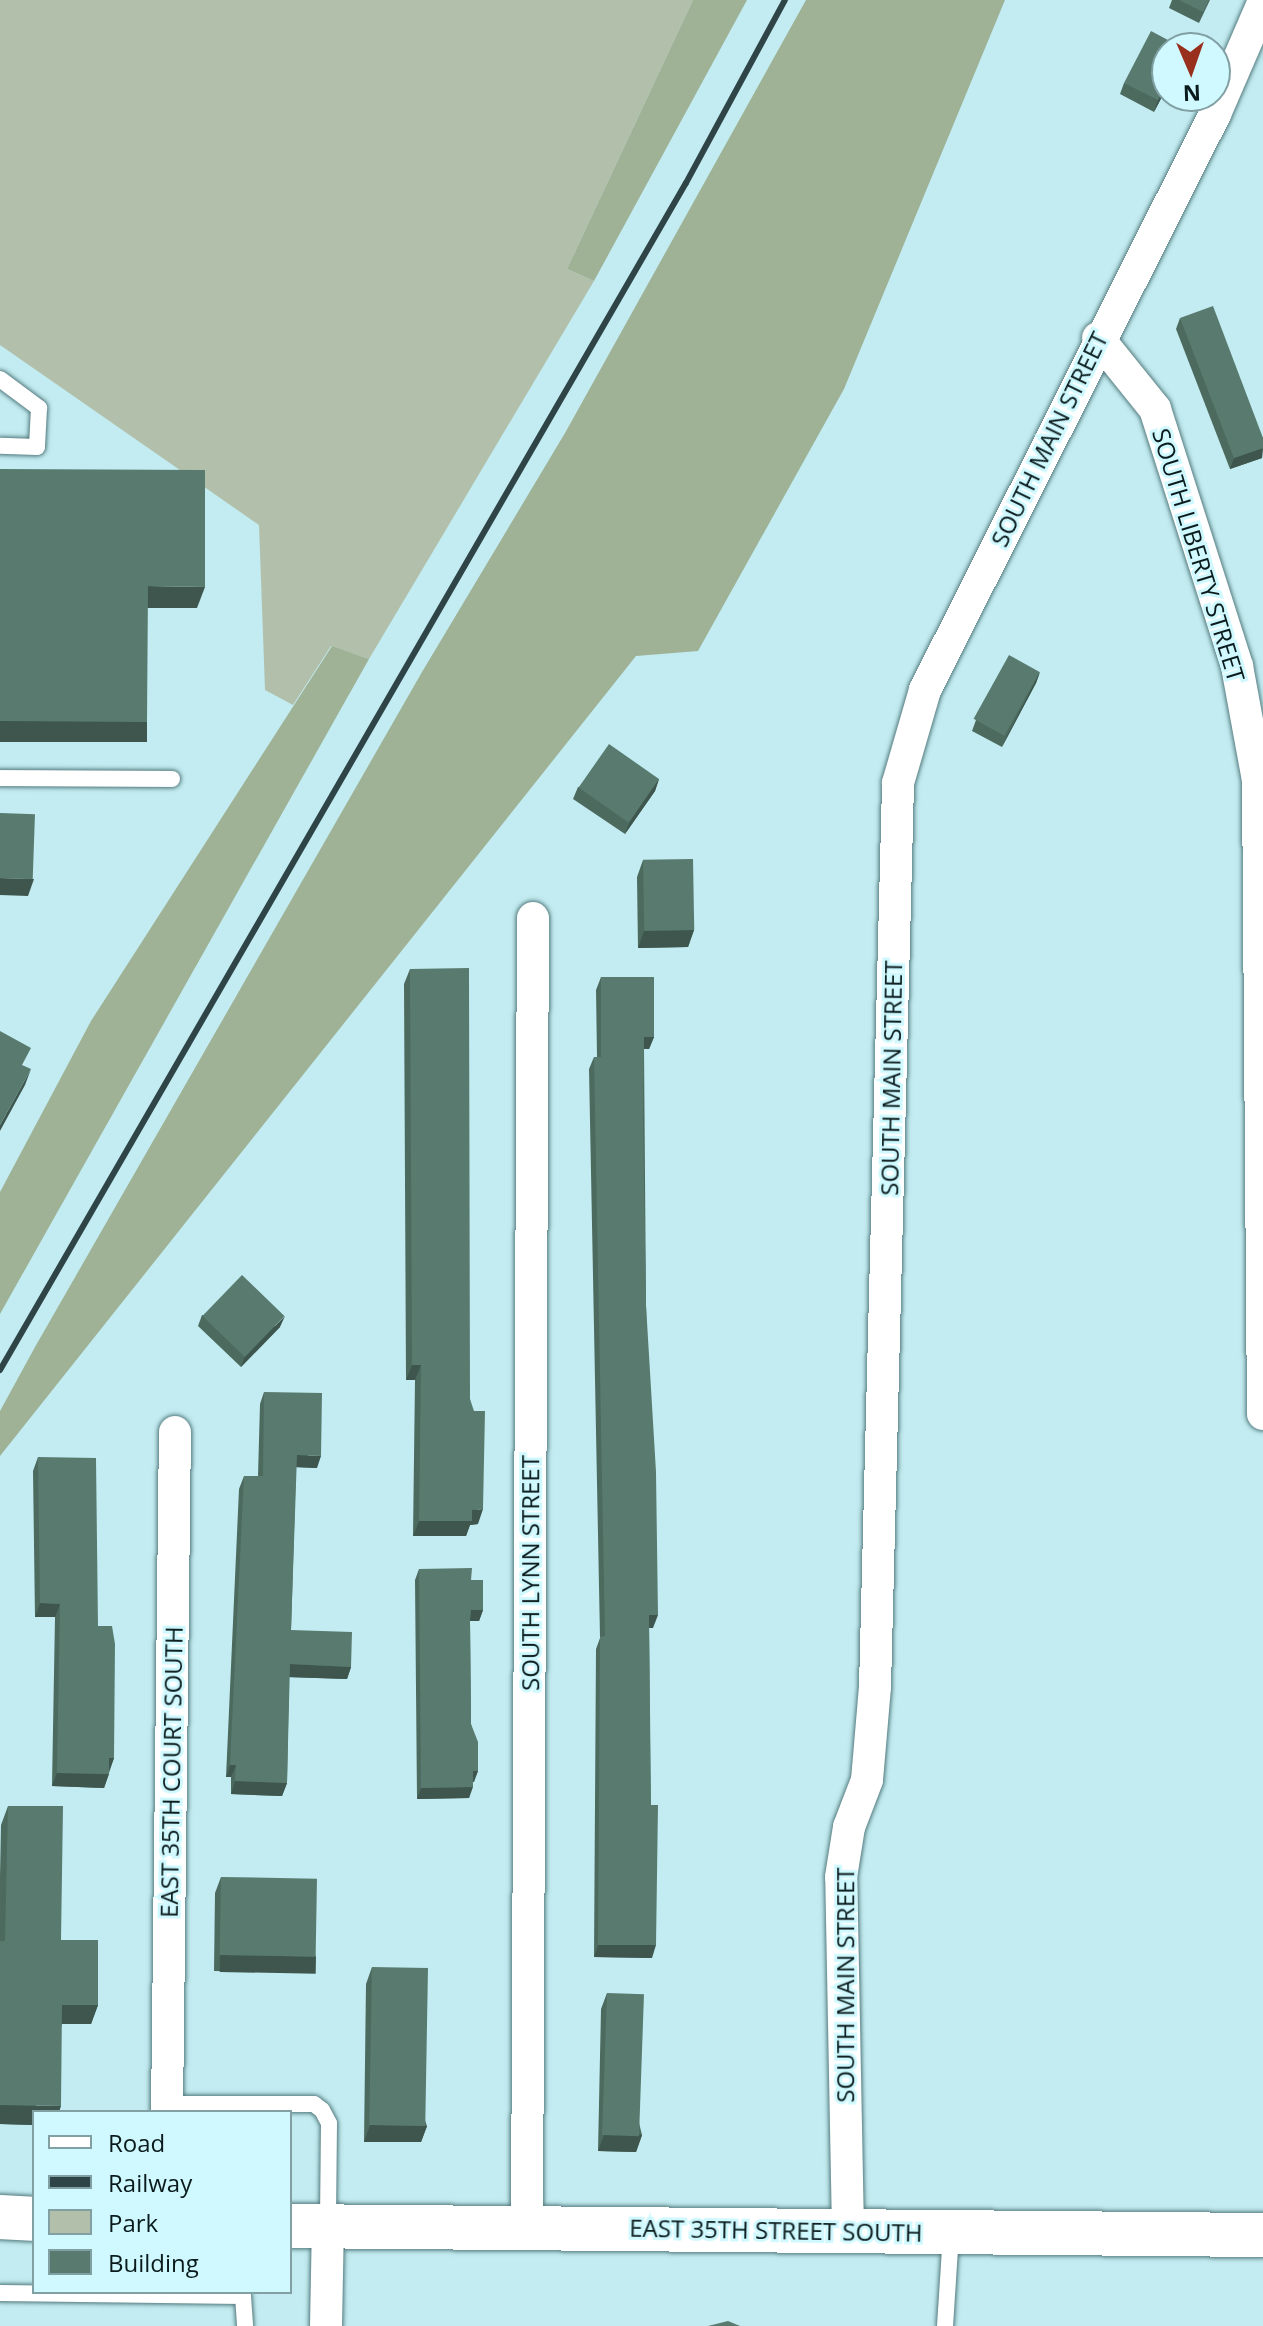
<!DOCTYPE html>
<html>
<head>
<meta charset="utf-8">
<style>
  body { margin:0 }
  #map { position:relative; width:1263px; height:2326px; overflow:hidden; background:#c2ecf1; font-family:"Open Sans",sans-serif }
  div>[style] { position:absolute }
  .green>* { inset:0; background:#b2c0ab }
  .forest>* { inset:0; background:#9fb296 }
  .roads { filter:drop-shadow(0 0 2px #547b7f) drop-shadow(0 0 2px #547b7f) }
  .service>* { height:16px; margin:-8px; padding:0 8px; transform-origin:8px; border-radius:8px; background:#fff }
  .minor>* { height:32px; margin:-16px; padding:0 16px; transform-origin:16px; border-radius:16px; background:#fff }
  .secondary>* { height:44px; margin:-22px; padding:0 22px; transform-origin:22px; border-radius:22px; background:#fff }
  .rail>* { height:6px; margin:-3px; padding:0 3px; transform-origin:3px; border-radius:3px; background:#2f4447 }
  .wall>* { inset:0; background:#4d6a5f }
  .shaded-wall>* { inset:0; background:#3e564e; transform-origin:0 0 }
  .building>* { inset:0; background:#597b6f; transform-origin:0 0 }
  span { translate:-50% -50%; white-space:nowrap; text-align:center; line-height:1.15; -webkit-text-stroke:6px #cff9fe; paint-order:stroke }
  .street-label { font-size:24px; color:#0b1b1d }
  .legend { position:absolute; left:32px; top:2110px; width:260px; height:184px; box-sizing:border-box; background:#cff9fe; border:2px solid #81a0a4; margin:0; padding:10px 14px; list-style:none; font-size:24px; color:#0b1b1d }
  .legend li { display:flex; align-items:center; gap:16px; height:40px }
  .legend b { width:40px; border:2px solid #81a0a4 }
  .north { position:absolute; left:1151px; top:32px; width:80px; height:80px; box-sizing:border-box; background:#cff9fe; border:2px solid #81a0a4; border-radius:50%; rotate:178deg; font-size:22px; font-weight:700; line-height:32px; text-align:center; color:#0b1b1d }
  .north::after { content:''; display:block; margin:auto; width:28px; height:36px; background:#99301d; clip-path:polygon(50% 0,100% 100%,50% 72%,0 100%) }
</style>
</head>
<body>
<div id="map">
  <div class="green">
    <div style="clip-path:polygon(0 0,693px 0,567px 269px,594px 281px,369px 659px,331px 646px,293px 705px,265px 690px,259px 525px,0 345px)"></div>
  </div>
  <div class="forest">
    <div style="clip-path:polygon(693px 0,747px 0,594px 281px,567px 269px)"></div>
    <div style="clip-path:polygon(806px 0,1005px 0,844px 389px,698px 651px,636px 656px,0 1456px,0 1411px,35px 1347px,422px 672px,565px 433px)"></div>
    <div style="clip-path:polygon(332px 646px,369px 659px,0 1314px,0 1192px,91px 1021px)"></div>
  </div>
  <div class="roads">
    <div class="service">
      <div style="left:0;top:379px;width:49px;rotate:36.6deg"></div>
      <div style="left:39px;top:408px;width:39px;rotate:93deg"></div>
      <div style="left:37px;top:447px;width:37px;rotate:-178deg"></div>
      <div style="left:0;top:778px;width:172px;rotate:0.3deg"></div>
      <div style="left:167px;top:2104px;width:147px"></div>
      <div style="left:314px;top:2104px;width:10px;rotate:37deg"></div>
      <div style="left:322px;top:2110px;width:15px;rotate:62deg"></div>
      <div style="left:329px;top:2123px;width:101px;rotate:90.6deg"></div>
      <div style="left:0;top:2293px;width:243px;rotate:0.7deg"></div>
      <div style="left:243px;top:2296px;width:30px;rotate:86deg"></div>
      <div style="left:945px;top:2326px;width:92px;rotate:-86.3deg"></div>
    </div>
    <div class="minor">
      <div style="left:1098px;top:338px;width:91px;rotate:51.2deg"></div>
      <div style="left:1155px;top:409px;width:270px;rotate:72.3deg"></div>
      <div style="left:1237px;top:666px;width:116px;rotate:79.6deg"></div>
      <div style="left:1258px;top:780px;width:634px;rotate:89.55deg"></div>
      <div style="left:167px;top:2112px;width:680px;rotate:-89.33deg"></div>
      <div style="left:527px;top:2228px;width:1310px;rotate:-89.74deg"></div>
      <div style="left:848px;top:2231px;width:354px;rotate:-91.1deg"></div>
      <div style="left:841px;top:1877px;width:51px;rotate:-80.9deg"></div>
      <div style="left:849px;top:1827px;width:50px;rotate:-69deg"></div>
      <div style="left:867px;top:1780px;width:93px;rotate:-85.1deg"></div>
      <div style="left:875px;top:1687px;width:904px;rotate:-88.54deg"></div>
      <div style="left:898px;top:783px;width:97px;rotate:-73.8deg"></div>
      <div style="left:925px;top:690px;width:645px;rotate:-63.28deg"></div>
      <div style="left:1215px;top:114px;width:121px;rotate:-66.6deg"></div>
      <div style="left:326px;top:2326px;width:100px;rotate:-88.9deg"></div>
    </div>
    <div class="secondary">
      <div style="left:0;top:2217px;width:34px;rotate:3deg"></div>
      <div style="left:290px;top:2226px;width:973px;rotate:0.53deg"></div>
    </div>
  </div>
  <div class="rail">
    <div style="left:0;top:1370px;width:1371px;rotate:-59.98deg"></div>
    <div style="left:686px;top:183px;width:208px;rotate:-61.6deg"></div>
  </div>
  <div class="wall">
    <div style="clip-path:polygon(1172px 0,1210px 0,1199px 23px,1169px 8px)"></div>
    <div style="clip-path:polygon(1124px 83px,1167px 87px,1154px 112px,1120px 94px)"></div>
    <div style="clip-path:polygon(1180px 318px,1263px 438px,1262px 458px,1230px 469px,1176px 329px)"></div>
    <div style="clip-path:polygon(1040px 672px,1036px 683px,1002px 747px,972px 731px,976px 720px)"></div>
    <div style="clip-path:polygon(659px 779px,655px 791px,625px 834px,573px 799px,578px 787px)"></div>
    <div style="clip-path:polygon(643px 860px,694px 930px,688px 947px,638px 948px,637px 877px)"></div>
    <div style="clip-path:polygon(410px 969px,470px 1399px,478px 1524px,470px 1525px,466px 1536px,413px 1536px,415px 1380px,406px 1380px,404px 984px)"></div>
    <div style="clip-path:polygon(601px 977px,654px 1037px,649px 1049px,644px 1049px,646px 1305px,653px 1628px,649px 1628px,652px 1958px,594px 1957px,596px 1649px,600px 1638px,589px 1069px,594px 1057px,597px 1057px,596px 990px)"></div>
    <div style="clip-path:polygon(202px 1315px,280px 1327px,241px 1367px,198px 1326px)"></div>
    <div style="clip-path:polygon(264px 1392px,317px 1468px,296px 1467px,291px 1630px,351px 1667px,347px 1679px,289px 1677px,287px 1783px,282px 1796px,231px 1794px,231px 1777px,226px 1777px,239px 1489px,244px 1476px,258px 1476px,260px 1404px)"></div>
    <div style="clip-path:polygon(38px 1457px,98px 1626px,114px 1758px,104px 1788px,52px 1786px,55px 1617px,35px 1617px,33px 1471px)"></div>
    <div style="clip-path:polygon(419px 1569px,471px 1580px,483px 1610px,479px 1621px,470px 1621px,471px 1724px,478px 1771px,473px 1782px,469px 1798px,417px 1799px,415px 1580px)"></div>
    <div style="clip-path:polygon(8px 1806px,61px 1940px,98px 2005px,91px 2024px,62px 2024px,34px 2112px,34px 2125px,0 2124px,0 1876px,1px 1825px)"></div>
    <div style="clip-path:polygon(221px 1877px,316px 1956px,310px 1972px,214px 1971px,215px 1893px)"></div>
    <div style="clip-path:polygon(372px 1967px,427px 2126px,421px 2142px,364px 2142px,366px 1984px)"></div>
    <div style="clip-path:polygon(607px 1993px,642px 2135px,636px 2152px,598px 2151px,601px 2009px)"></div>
  </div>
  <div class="shaded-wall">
    <div style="clip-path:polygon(1167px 84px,1167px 87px,1154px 112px,1158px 100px)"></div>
    <div style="clip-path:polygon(1263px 448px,1262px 458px,1230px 469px,1234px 458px)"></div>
    <div style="clip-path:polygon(148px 586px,205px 587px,197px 608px,141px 608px)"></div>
    <div style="clip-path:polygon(1040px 672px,1036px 683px,1002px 747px,1007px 736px)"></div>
    <div style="left:0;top:721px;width:147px;height:21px"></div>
    <div style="clip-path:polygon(659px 779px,655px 791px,625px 834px,629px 823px)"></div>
    <div style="clip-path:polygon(0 878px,34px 879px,28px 896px,0 895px)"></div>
    <div style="clip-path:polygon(694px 930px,688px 947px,638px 948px,644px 931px)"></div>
    <div style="clip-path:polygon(644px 1037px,654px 1037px,649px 1049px,639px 1049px)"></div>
    <div style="clip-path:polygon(31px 1069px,25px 1085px,0 1131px,0 1125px)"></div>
    <div style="clip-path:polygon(285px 1316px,280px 1327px,241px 1367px,245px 1356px)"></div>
    <div style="clip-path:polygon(412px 1365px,421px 1365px,415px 1380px,406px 1380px)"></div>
    <div style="clip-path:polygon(297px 1455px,321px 1456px,317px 1468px,292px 1467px)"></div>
    <div style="clip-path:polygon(483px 1509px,478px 1524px,470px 1525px,466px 1536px,413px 1536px,419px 1521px,472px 1510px)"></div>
    <div style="clip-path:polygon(40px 1603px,60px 1604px,55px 1617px,35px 1617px)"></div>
    <div style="clip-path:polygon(471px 1610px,483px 1610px,479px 1621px,467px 1621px)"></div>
    <div style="clip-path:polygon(649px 1615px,658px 1615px,653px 1628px,644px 1628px)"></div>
    <div style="clip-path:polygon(290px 1664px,351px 1667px,347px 1679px,285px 1677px)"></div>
    <div style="clip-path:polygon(109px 1758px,114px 1758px,109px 1771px)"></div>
    <div style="clip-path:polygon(230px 1765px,236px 1765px,231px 1777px,226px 1777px)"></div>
    <div style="clip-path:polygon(473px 1771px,478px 1771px,474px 1782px,469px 1782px)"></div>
    <div style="clip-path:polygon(57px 1773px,109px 1774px,104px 1788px,52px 1786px)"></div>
    <div style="clip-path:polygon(235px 1781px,287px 1783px,282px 1796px,231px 1794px)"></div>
    <div style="clip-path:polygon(473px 1787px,469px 1798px,417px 1799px,421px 1788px)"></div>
    <div style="clip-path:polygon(598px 1945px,656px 1945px,652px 1958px,594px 1957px)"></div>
    <div style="left:220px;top:1955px;width:96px;height:17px;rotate:1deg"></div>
    <div style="clip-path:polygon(62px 2005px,98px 2005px,91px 2024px,55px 2024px)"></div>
    <div style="clip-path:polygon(0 2105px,61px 2106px,59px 2112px,34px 2112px,34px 2125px,0 2124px)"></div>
    <div style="clip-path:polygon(370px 2125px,427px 2126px,421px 2142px,364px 2142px)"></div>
    <div style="clip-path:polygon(604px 2135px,642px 2135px,636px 2152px,598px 2151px)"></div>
  </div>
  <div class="building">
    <div style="clip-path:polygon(1179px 0,1209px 0,1203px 12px)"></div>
    <div style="clip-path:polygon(1151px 31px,1183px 48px,1167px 48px,1167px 84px,1158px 100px,1124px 83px)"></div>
    <div style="clip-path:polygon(1213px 306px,1263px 438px,1263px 448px,1234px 458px,1180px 318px)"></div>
    <div style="clip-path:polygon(0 469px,205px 470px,205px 587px,148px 586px,147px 722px,0 721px)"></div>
    <div style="left:1009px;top:655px;width:35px;height:73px;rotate:29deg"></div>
    <div style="left:609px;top:744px;width:61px;height:53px;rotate:35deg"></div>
    <div style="left:0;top:813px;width:35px;height:65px;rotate:2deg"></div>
    <div style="left:693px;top:859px;width:71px;height:50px;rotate:89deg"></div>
    <div style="clip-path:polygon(469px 968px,470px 1399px,474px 1411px,485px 1411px,483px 1509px,472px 1510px,472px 1521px,419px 1521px,421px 1365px,412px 1365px,410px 969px)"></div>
    <div style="clip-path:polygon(601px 977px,654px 977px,654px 1037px,644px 1037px,643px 1119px,646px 1305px,656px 1472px,658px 1615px,649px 1615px,651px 1805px,658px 1805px,656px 1945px,598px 1945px,600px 1637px,605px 1636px,594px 1057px,601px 1057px)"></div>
    <div style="clip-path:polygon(0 1031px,31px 1048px,22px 1065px,31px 1069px,0 1125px)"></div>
    <div style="left:242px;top:1275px;width:59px;height:57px;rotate:44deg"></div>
    <div style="clip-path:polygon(264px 1392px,322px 1393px,321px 1456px,297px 1455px,291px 1630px,352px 1632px,351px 1667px,290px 1664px,287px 1783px,235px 1781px,236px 1765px,230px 1765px,244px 1476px,263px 1476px)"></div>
    <div style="clip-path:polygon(38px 1457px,96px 1458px,98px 1626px,112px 1626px,115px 1644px,114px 1758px,109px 1758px,109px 1774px,57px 1773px,60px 1604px,40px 1603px)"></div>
    <div style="clip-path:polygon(472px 1568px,471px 1580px,483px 1580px,483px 1610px,471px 1610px,470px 1621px,471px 1724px,478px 1742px,478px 1771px,473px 1771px,473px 1787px,421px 1788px,419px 1569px)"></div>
    <div style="clip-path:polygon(8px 1806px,63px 1806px,61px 1940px,98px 1940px,98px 2005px,62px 2005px,61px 2106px,0 2105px,0 1941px,5px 1941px)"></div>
    <div style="left:221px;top:1877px;width:96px;height:78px;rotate:1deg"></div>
    <div style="left:372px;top:1967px;width:56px;height:158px;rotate:1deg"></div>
    <div style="left:607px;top:1993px;width:37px;height:142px;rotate:2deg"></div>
    <div style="clip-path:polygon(728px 2321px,740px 2326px,708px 2326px)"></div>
  </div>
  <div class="street-label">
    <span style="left:1049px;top:439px;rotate:-64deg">SOUTH MAIN STREET</span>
    <span style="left:1199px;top:555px;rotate:73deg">SOUTH LIBERTY STREET</span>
    <span style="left:891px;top:1078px;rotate:-89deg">SOUTH MAIN STREET</span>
    <span style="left:530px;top:1573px;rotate:-90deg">SOUTH LYNN STREET</span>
    <span style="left:171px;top:1772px;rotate:-89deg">EAST 35TH COURT SOUTH</span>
    <span style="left:845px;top:1985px;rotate:-90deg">SOUTH MAIN STREET</span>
    <span style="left:776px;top:2230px;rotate:1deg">EAST 35TH STREET SOUTH</span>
  </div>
  <ul class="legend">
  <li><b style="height:10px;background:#fff"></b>Road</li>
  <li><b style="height:10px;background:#2f4447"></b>Railway</li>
  <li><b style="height:22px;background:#b2c0ab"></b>Park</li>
  <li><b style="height:22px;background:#597b6f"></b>Building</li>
  </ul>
  <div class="north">N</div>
</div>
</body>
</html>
